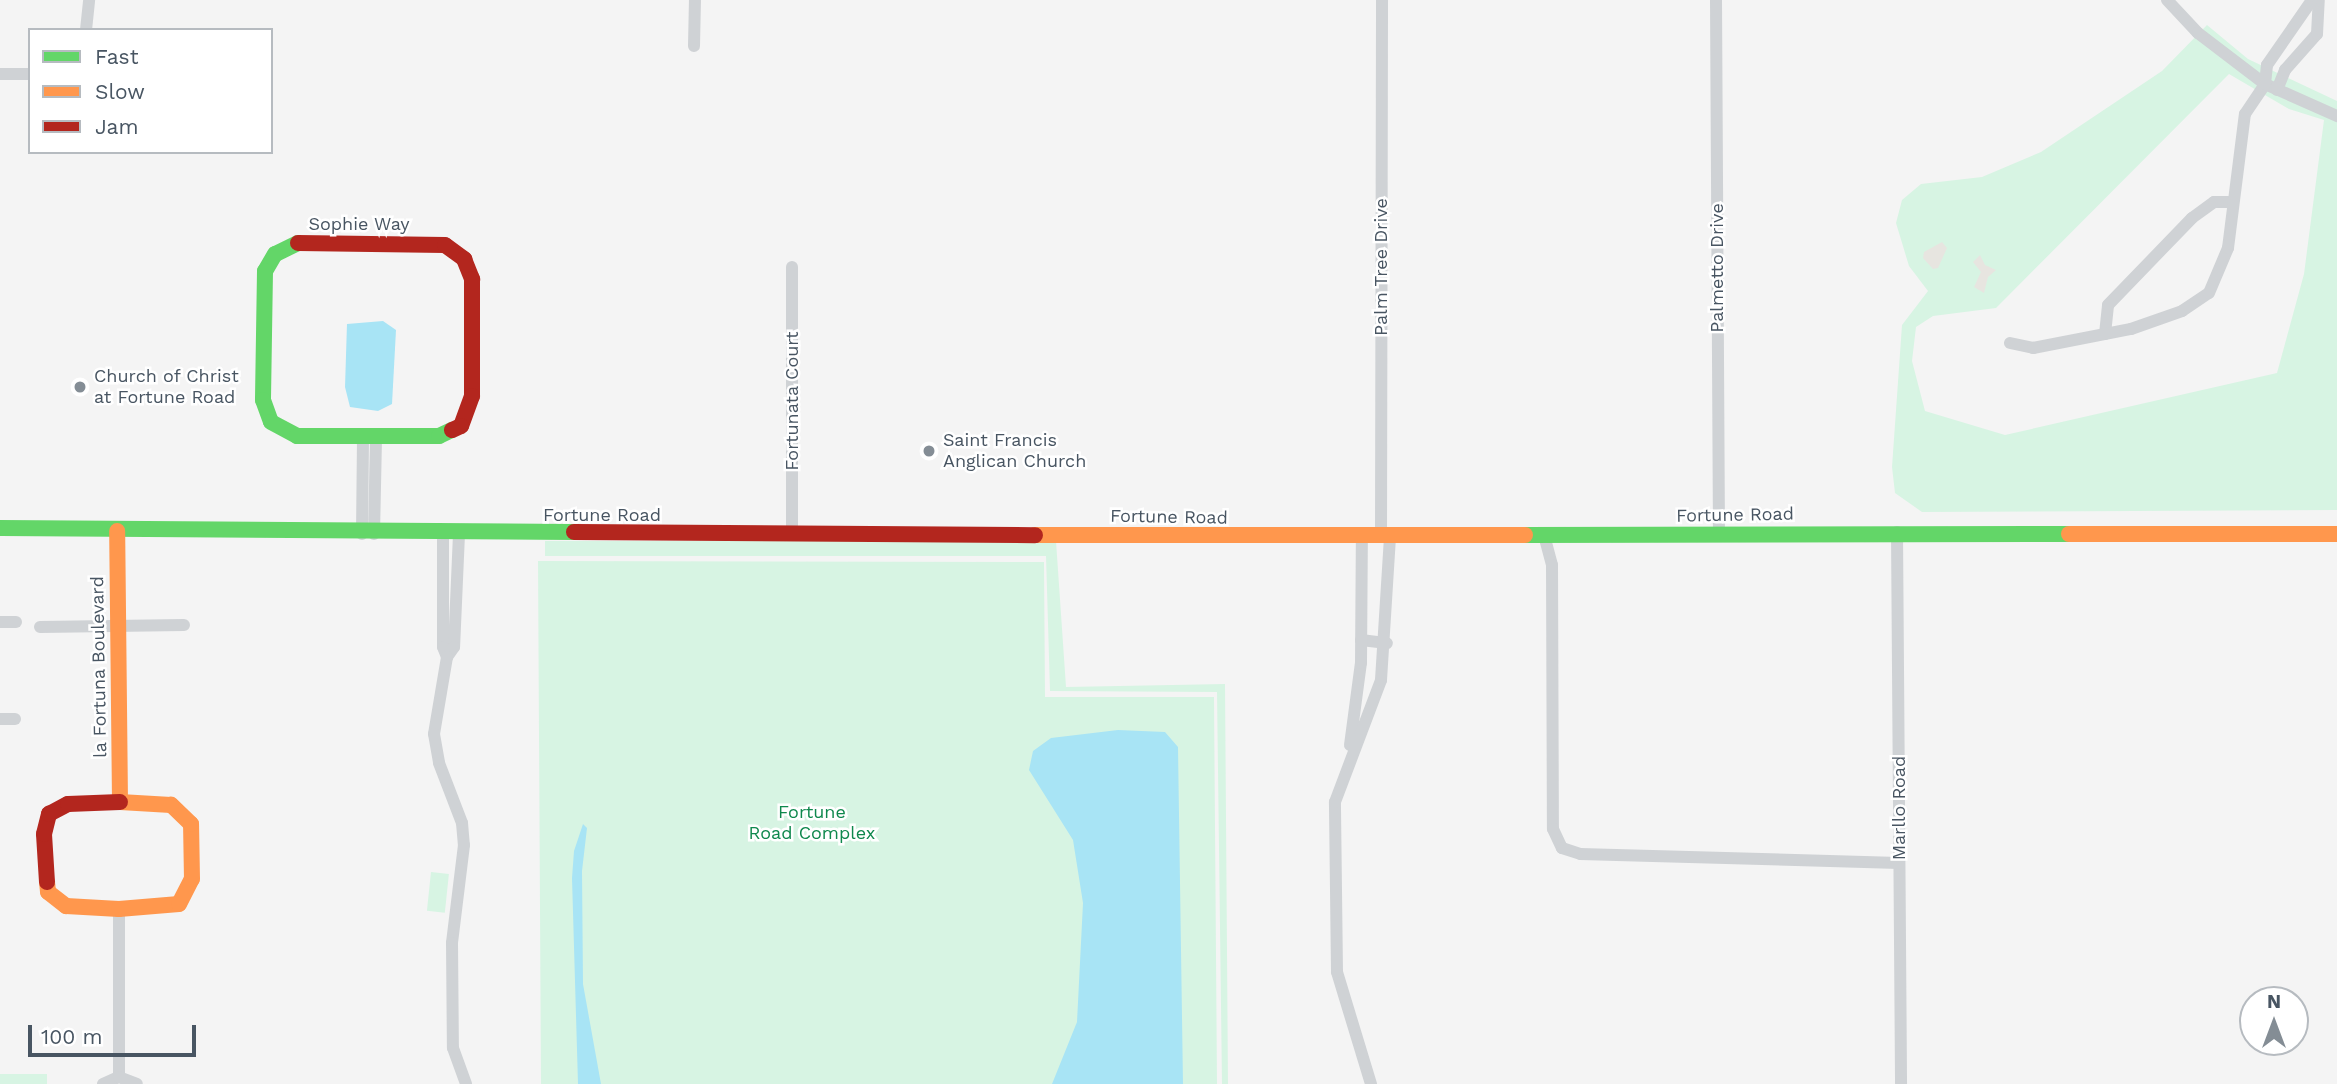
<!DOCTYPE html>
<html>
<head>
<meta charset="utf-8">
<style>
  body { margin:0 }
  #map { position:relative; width:2337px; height:1084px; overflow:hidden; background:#f4f4f4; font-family:"Work Sans",sans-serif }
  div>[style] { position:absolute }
  .green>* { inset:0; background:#d7f4e3; transform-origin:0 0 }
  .sand>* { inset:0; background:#e7e5e0 }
  .water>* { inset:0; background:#a8e4f5 }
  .street>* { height:12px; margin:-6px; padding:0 6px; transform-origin:6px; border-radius:6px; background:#cfd2d5 }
  .fast>* { height:16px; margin:-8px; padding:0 8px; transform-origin:8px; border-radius:8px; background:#63d668 }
  .slow>* { height:16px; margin:-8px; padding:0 8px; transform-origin:8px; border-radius:8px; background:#ff974d }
  .jam>* { height:16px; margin:-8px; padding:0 8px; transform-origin:8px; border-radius:8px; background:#b3261e }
  .dots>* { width:19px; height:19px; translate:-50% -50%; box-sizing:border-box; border:4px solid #fff; border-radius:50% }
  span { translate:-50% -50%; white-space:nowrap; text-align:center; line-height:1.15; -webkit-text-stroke:5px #fff; paint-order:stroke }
  .street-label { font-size:18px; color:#485562 }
  .poi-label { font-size:18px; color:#485562 }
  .left { translate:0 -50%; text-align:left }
  .park-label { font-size:18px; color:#0f884d }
  .legend { position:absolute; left:28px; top:28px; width:245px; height:126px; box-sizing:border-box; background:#fff; border:2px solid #b6bbc0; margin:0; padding:9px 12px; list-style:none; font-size:21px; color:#485562 }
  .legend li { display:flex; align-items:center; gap:14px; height:35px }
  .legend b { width:35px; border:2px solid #b6bbc0 }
  .north { position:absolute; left:2239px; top:986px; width:70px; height:70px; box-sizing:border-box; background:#fff; border:2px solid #b6bbc0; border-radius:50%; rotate:0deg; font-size:19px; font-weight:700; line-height:28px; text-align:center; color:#485562 }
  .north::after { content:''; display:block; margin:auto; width:24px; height:32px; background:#848d95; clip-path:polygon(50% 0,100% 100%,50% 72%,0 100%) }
  .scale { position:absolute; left:28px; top:1025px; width:168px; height:32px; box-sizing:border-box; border:4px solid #485562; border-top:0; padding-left:9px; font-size:21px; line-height:24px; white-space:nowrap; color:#485562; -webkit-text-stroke:5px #fff; paint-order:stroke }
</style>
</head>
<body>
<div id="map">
  <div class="green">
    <div style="clip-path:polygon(evenodd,2207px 25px,2248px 59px,2337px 101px,2337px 510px,1922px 512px,1895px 493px,1892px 467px,1902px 325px,1928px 291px,1909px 266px,1896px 223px,1902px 200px,1921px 184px,1982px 177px,2041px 152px,2162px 71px,2207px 25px,2229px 74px,2289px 109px,2324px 120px,2304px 274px,2277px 373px,2005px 435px,1925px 411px,1912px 361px,1916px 327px,1933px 316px,1996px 308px,2229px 74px)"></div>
    <div style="clip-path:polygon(545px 541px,1056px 541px,1066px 687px,1225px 684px,1228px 1084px,1222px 1084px,1217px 692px,1050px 691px,1046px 556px,545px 556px)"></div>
    <div style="clip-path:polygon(538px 561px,1044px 562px,1045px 697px,1214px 697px,1217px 1084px,541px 1084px)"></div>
    <div style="left:431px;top:872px;width:18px;height:39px;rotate:6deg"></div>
    <div style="left:0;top:1074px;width:47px;height:10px"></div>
  </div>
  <div class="sand">
    <div style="clip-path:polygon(1942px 242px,1947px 248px,1938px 268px,1933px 269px,1923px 258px,1924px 252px)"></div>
    <div style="clip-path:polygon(1980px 255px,1985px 265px,1996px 270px,1988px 277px,1984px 293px,1974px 287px,1981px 272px,1973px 262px)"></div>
  </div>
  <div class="water">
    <div style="clip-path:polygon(383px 321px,396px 330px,392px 404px,378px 411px,350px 407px,345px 387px,347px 324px)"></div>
    <div style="clip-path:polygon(1118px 730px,1165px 732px,1178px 747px,1183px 1084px,1052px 1084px,1077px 1022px,1083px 903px,1073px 840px,1029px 770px,1033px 751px,1051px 738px)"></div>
    <div style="clip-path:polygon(583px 824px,587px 828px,582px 871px,583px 984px,601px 1084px,578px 1084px,572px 878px,574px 851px)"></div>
  </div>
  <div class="street">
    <div style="left:1716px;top:0;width:535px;rotate:89.68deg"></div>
    <div style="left:2167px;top:0;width:45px;rotate:46.8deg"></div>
    <div style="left:2198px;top:33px;width:84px;rotate:37.3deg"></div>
    <div style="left:2265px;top:84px;width:79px;rotate:24deg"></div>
    <div style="left:86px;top:30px;width:30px;rotate:-84deg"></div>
    <div style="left:694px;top:46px;width:46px;rotate:-88.8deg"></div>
    <div style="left:0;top:74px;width:30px"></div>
    <div style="left:2277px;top:90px;width:22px;rotate:-68deg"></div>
    <div style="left:2285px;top:70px;width:48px;rotate:-48.4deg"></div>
    <div style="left:2317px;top:34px;width:34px;rotate:-87deg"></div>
    <div style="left:792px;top:267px;width:267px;rotate:90deg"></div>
    <div style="left:2105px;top:334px;width:29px;rotate:-84deg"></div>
    <div style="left:2108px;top:305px;width:121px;rotate:-46deg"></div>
    <div style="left:2192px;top:218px;width:27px;rotate:-36deg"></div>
    <div style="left:2214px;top:202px;width:19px"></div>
    <div style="left:2010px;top:343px;width:24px;rotate:12deg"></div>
    <div style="left:2033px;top:348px;width:100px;rotate:-11deg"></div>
    <div style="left:2131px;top:329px;width:54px;rotate:-19.4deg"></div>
    <div style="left:2182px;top:311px;width:32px;rotate:-34deg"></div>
    <div style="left:2209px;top:293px;width:49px;rotate:-67.1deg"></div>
    <div style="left:2228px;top:248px;width:135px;rotate:-82.8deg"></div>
    <div style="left:2245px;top:114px;width:36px;rotate:-56deg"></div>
    <div style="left:2265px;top:84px;width:19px;rotate:-84deg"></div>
    <div style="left:2267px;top:65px;width:79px;rotate:-55.3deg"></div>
    <div style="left:1897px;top:532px;width:552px;rotate:89.58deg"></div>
    <div style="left:362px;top:534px;width:98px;rotate:-89.4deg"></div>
    <div style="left:374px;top:534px;width:98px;rotate:-88.8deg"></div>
    <div style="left:443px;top:534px;width:113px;rotate:90deg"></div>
    <div style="left:443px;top:647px;width:11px;rotate:68deg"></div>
    <div style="left:459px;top:534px;width:113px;rotate:92.5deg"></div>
    <div style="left:454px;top:647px;width:12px;rotate:125deg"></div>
    <div style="left:447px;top:657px;width:78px;rotate:99.6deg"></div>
    <div style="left:434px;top:734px;width:29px;rotate:80deg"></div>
    <div style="left:439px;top:763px;width:64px;rotate:69deg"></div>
    <div style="left:462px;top:823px;width:22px;rotate:85deg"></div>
    <div style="left:464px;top:845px;width:99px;rotate:97deg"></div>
    <div style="left:452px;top:943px;width:105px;rotate:89.5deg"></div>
    <div style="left:453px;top:1048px;width:38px;rotate:70deg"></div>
    <div style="left:1381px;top:535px;width:535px;rotate:-89.89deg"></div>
    <div style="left:1544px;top:535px;width:31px;rotate:75deg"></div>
    <div style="left:1552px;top:565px;width:264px;rotate:89.8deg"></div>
    <div style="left:1553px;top:829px;width:21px;rotate:65deg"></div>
    <div style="left:1562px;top:848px;width:19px;rotate:18deg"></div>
    <div style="left:1580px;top:854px;width:319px;rotate:1.6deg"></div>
    <div style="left:0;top:622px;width:16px"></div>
    <div style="left:40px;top:627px;width:144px;rotate:-0.8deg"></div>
    <div style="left:1361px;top:640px;width:26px;rotate:7deg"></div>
    <div style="left:0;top:719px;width:15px"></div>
    <div style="left:1350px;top:745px;width:83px;rotate:-82.4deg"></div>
    <div style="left:1361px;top:663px;width:128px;rotate:-89.6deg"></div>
    <div style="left:119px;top:1077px;width:168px;rotate:-90deg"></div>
    <div style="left:103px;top:1084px;width:17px;rotate:-24deg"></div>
    <div style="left:119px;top:1077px;width:19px;rotate:21deg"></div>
    <div style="left:1371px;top:1084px;width:117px;rotate:-106.9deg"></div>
    <div style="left:1337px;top:972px;width:170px;rotate:-90.7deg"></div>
    <div style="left:1335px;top:802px;width:130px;rotate:-69.3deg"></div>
    <div style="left:1381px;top:680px;width:145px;rotate:-86.4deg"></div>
  </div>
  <div class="fast">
    <div style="left:298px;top:243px;width:25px;rotate:154deg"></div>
    <div style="left:275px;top:254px;width:20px;rotate:120deg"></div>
    <div style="left:265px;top:271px;width:129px;rotate:90.9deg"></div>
    <div style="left:263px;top:400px;width:23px;rotate:70deg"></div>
    <div style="left:271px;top:422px;width:30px;rotate:28deg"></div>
    <div style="left:297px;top:436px;width:142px"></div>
    <div style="left:439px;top:436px;width:14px;rotate:-25deg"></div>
    <div style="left:0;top:528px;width:574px;rotate:0.4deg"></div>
    <div style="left:1525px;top:535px;width:544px;rotate:-0.11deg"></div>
  </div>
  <div class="slow">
    <div style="left:2069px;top:534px;width:268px"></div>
    <div style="left:1035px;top:535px;width:490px"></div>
    <div style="left:47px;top:882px;width:10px;rotate:84deg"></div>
    <div style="left:48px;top:892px;width:23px;rotate:38deg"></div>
    <div style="left:66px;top:906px;width:53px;rotate:3.2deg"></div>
    <div style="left:119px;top:909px;width:60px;rotate:-4.8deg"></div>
    <div style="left:179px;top:904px;width:28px;rotate:-63deg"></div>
    <div style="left:192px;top:879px;width:55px;rotate:-91deg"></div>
    <div style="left:191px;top:824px;width:28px;rotate:-136deg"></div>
    <div style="left:171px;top:805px;width:51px;rotate:-176.6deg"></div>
    <div style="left:120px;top:802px;width:271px;rotate:-90.6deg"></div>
  </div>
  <div class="jam">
    <div style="left:298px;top:243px;width:147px;rotate:0.8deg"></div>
    <div style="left:445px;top:245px;width:24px;rotate:36deg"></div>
    <div style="left:464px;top:259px;width:22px;rotate:68deg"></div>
    <div style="left:472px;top:279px;width:117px;rotate:90deg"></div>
    <div style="left:472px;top:396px;width:32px;rotate:110deg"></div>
    <div style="left:461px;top:426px;width:10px;rotate:156deg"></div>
    <div style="left:574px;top:532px;width:461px;rotate:0.4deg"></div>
    <div style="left:47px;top:882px;width:48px;rotate:-93.6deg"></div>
    <div style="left:44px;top:834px;width:21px;rotate:-76deg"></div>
    <div style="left:49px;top:814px;width:21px;rotate:-28deg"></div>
    <div style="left:68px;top:804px;width:52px;rotate:-2.2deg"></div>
  </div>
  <div class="dots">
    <div style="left:80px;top:387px;background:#848d95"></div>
    <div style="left:929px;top:451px;background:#848d95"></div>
  </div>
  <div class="street-label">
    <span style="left:359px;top:224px">Sophie Way</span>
    <span style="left:1381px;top:267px;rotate:-90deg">Palm Tree Drive</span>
    <span style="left:1717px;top:268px;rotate:-90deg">Palmetto Drive</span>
    <span style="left:792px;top:401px;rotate:-90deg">Fortunata Court</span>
    <span style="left:602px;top:515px">Fortune Road</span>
    <span style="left:1735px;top:515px;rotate:-1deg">Fortune Road</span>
    <span style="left:1169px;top:517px;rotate:1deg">Fortune Road</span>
    <span style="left:99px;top:667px;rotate:-91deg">la Fortuna Boulevard</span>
    <span style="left:1899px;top:808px;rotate:-90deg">Marllo Road</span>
  </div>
  <div class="poi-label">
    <span class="left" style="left:94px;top:387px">Church of Christ<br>at Fortune Road</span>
    <span class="left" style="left:943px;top:451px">Saint Francis<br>Anglican Church</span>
  </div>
  <div class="park-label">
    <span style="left:812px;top:823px">Fortune<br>Road Complex</span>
  </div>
  <ul class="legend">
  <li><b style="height:9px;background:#63d668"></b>Fast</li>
  <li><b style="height:9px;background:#ff974d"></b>Slow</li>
  <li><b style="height:9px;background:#b3261e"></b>Jam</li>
  </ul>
  <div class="north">N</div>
  <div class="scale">100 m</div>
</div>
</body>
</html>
